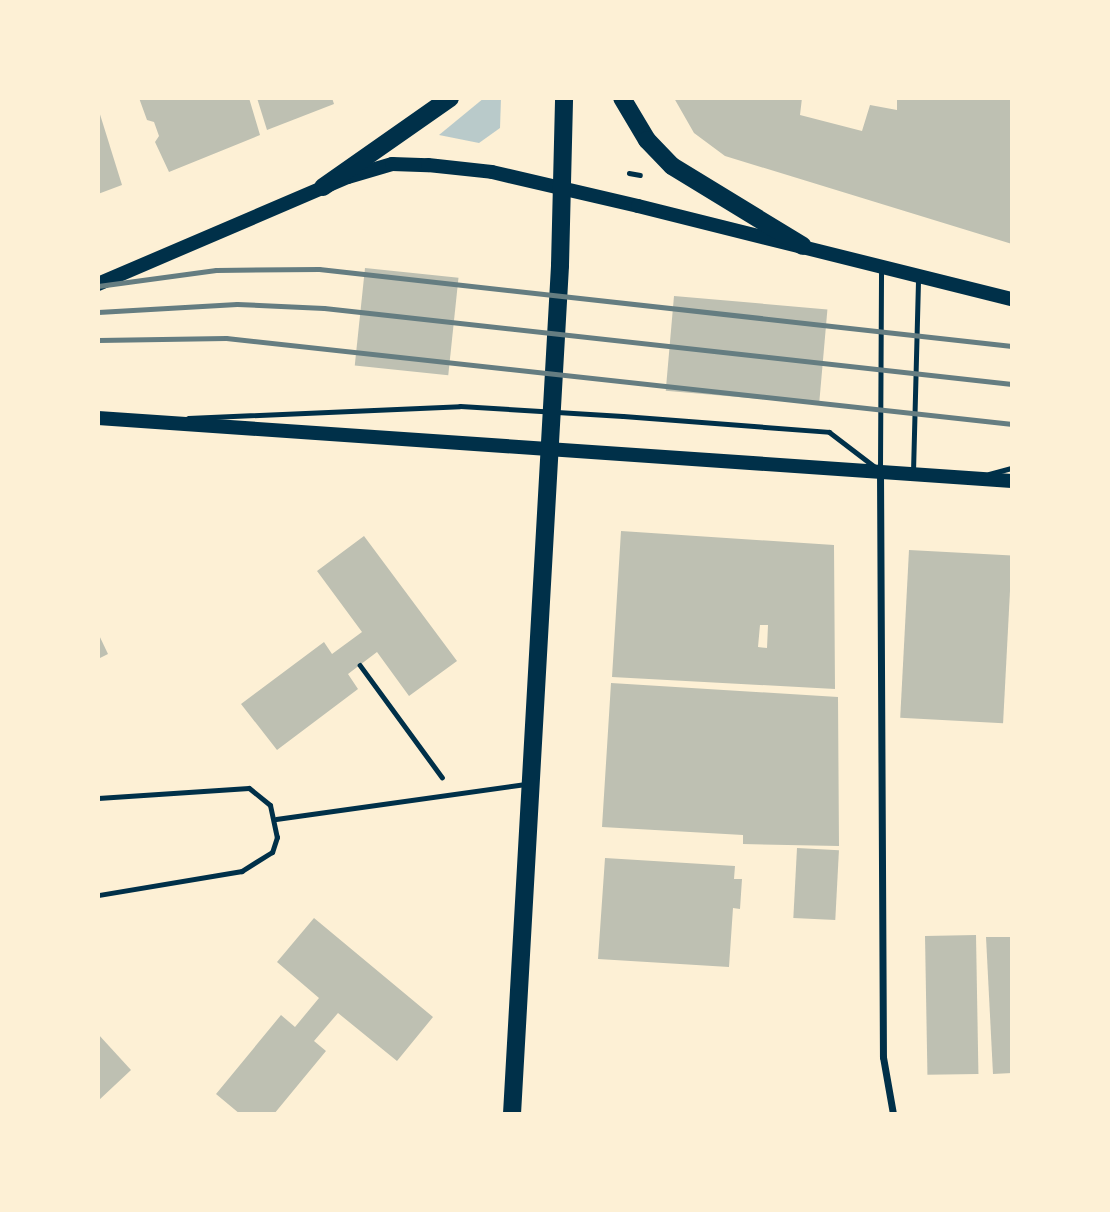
<!DOCTYPE html>
<html>
<head>
<meta charset="utf-8">
<style>
  body { margin:0 }
  #map { position:relative; width:1110px; height:1212px; overflow:hidden; background:#fdf0d5; font-family:Mulish,sans-serif }
  div>[style] { position:absolute }
  .green>* { inset:0; background:#b9caca }
  .building>* { inset:0; background:#bec0b2; transform-origin:0 0 }
  .path>* { height:4.5px; margin:-2.25px; padding:0 2.25px; transform-origin:2.25px; border-radius:2.25px; background:#003049 }
  .service>* { height:5px; margin:-2.5px; padding:0 2.5px; transform-origin:2.5px; border-radius:2.5px; background:#003049 }
  .minor>* { height:7px; margin:-3.5px; padding:0 3.5px; transform-origin:3.5px; border-radius:3.5px; background:#003049 }
  .secondary>* { height:14px; margin:-7px; padding:0 7px; transform-origin:7px; border-radius:7px; background:#003049 }
  .primary>* { height:18px; margin:-9px; padding:0 9px; transform-origin:9px; border-radius:9px; background:#003049 }
  .rail>* { height:5px; margin:-2.5px; padding:0 2.5px; transform-origin:2.5px; border-radius:2.5px; background:#657d81 }
  span { translate:-50% -50%; white-space:nowrap; text-align:center; line-height:1.15; -webkit-text-stroke:6px #fdf0d5; paint-order:stroke }
  .frame { position:absolute; inset:0; border:100px solid #fdf0d5; pointer-events:none }
</style>
</head>
<body>
<div id="map">
  <div class="green">
    <div style="clip-path:polygon(484px 98px,501px 98px,500px 128px,479px 143px,439px 135px)"></div>
  </div>
  <div class="building">
    <div style="clip-path:polygon(139px 98px,249px 98px,260px 135px,169px 172px,155px 142px,159px 136px,154px 122px,147px 120px)"></div>
    <div style="clip-path:polygon(257px 98px,332px 98px,334px 104px,267px 130px)"></div>
    <div style="clip-path:polygon(674px 98px,802px 98px,800px 115px,862px 131px,870px 105px,897px 110px,897px 98px,1012px 98px,1012px 244px,725px 156px,694px 133px)"></div>
    <div style="clip-path:polygon(98px 108px,122px 185px,98px 194px)"></div>
    <div style="left:365px;top:268px;width:94px;height:98px;rotate:6deg"></div>
    <div style="left:674px;top:296px;width:154px;height:95px;rotate:5deg"></div>
    <div style="clip-path:polygon(evenodd,621px 531px,834px 545px,835px 689px,612px 677px,621px 531px,760px 625px,768px 625px,767px 648px,758px 647px,760px 625px)"></div>
    <div style="clip-path:polygon(364px 536px,457px 661px,409px 696px,377px 652px,348px 674px,358px 689px,277px 750px,241px 704px,324px 642px,332px 654px,362px 632px,317px 571px)"></div>
    <div style="left:909px;top:550px;width:103px;height:168px;rotate:3deg"></div>
    <div style="clip-path:polygon(98px 633px,108px 654px,98px 659px)"></div>
    <div style="clip-path:polygon(611px 683px,838px 697px,839px 846px,743px 844px,743px 835px,602px 827px)"></div>
    <div style="left:797px;top:848px;width:42px;height:70px;rotate:3deg"></div>
    <div style="clip-path:polygon(605px 858px,735px 866px,734px 879px,742px 879px,740px 909px,733px 908px,729px 967px,598px 959px)"></div>
    <div style="clip-path:polygon(314px 918px,433px 1017px,397px 1061px,338px 1013px,314px 1041px,326px 1051px,274px 1114px,240px 1114px,216px 1094px,281px 1015px,295px 1027px,319px 998px,277px 962px)"></div>
    <div style="left:976px;top:935px;width:139px;height:51px;rotate:89deg"></div>
    <div style="clip-path:polygon(986px 937px,1012px 937px,1012px 1073px,993px 1074px)"></div>
    <div style="clip-path:polygon(98px 1034px,131px 1070px,98px 1101px)"></div>
  </div>
  <div class="path">
    <div style="left:629px;top:173px;width:11px;rotate:10deg"></div>
    <div style="left:360px;top:665px;width:139px;rotate:53.8deg"></div>
  </div>
  <div class="service">
    <div style="left:188px;top:418px;width:272px;rotate:-2.5deg"></div>
    <div style="left:460px;top:406px;width:163px;rotate:3.5deg"></div>
    <div style="left:623px;top:416px;width:207px;rotate:4.4deg"></div>
    <div style="left:829px;top:432px;width:58px;rotate:37.3deg"></div>
    <div style="left:880px;top:469px;width:200px;rotate:-89.7deg"></div>
    <div style="left:913px;top:472px;width:193px;rotate:-88.5deg"></div>
    <div style="left:989px;top:474px;width:24px;rotate:-15deg"></div>
    <div style="left:98px;top:798px;width:151px;rotate:-3.8deg"></div>
    <div style="left:249px;top:788px;width:27px;rotate:39deg"></div>
    <div style="left:270px;top:805px;width:33px;rotate:78deg"></div>
    <div style="left:277px;top:837px;width:16px;rotate:108deg"></div>
    <div style="left:272px;top:852px;width:36px;rotate:148deg"></div>
    <div style="left:242px;top:871px;width:146px;rotate:170.5deg"></div>
    <div style="left:276px;top:819px;width:252px;rotate:-8deg"></div>
  </div>
  <div class="minor">
    <div style="left:880px;top:471px;width:586px;rotate:89.71deg"></div>
    <div style="left:883px;top:1057px;width:58px;rotate:80deg"></div>
  </div>
  <div class="secondary">
    <div style="left:98px;top:284px;width:272px;rotate:-23.2deg"></div>
    <div style="left:348px;top:177px;width:46px;rotate:-16.5deg"></div>
    <div style="left:392px;top:164px;width:36px;rotate:2deg"></div>
    <div style="left:428px;top:165px;width:64px;rotate:6.2deg"></div>
    <div style="left:492px;top:172px;width:150px;rotate:13.1deg"></div>
    <div style="left:638px;top:206px;width:385px;rotate:14deg"></div>
    <div style="left:98px;top:418px;width:916px;rotate:3.94deg"></div>
  </div>
  <div class="primary">
    <div style="left:622px;top:98px;width:49px;rotate:59.2deg"></div>
    <div style="left:647px;top:140px;width:36px;rotate:46deg"></div>
    <div style="left:672px;top:166px;width:153px;rotate:31.4deg"></div>
    <div style="left:323px;top:187px;width:155px;rotate:-35deg"></div>
    <div style="left:512px;top:1114px;width:850px;rotate:-86.76deg"></div>
    <div style="left:560px;top:265px;width:167px;rotate:-88.6deg"></div>
  </div>
  <div class="rail">
    <div style="left:98px;top:286px;width:119px;rotate:-7.7deg"></div>
    <div style="left:216px;top:270px;width:103px;rotate:-0.6deg"></div>
    <div style="left:319px;top:269px;width:697px;rotate:6.34deg"></div>
    <div style="left:98px;top:312px;width:139px;rotate:-3.3deg"></div>
    <div style="left:237px;top:304px;width:87px;rotate:2.6deg"></div>
    <div style="left:324px;top:308px;width:692px;rotate:6.3deg"></div>
    <div style="left:98px;top:340px;width:128px;rotate:-0.9deg"></div>
    <div style="left:226px;top:338px;width:791px;rotate:6.24deg"></div>
  </div>
  <div class="frame"></div>
</div>
</body>
</html>
